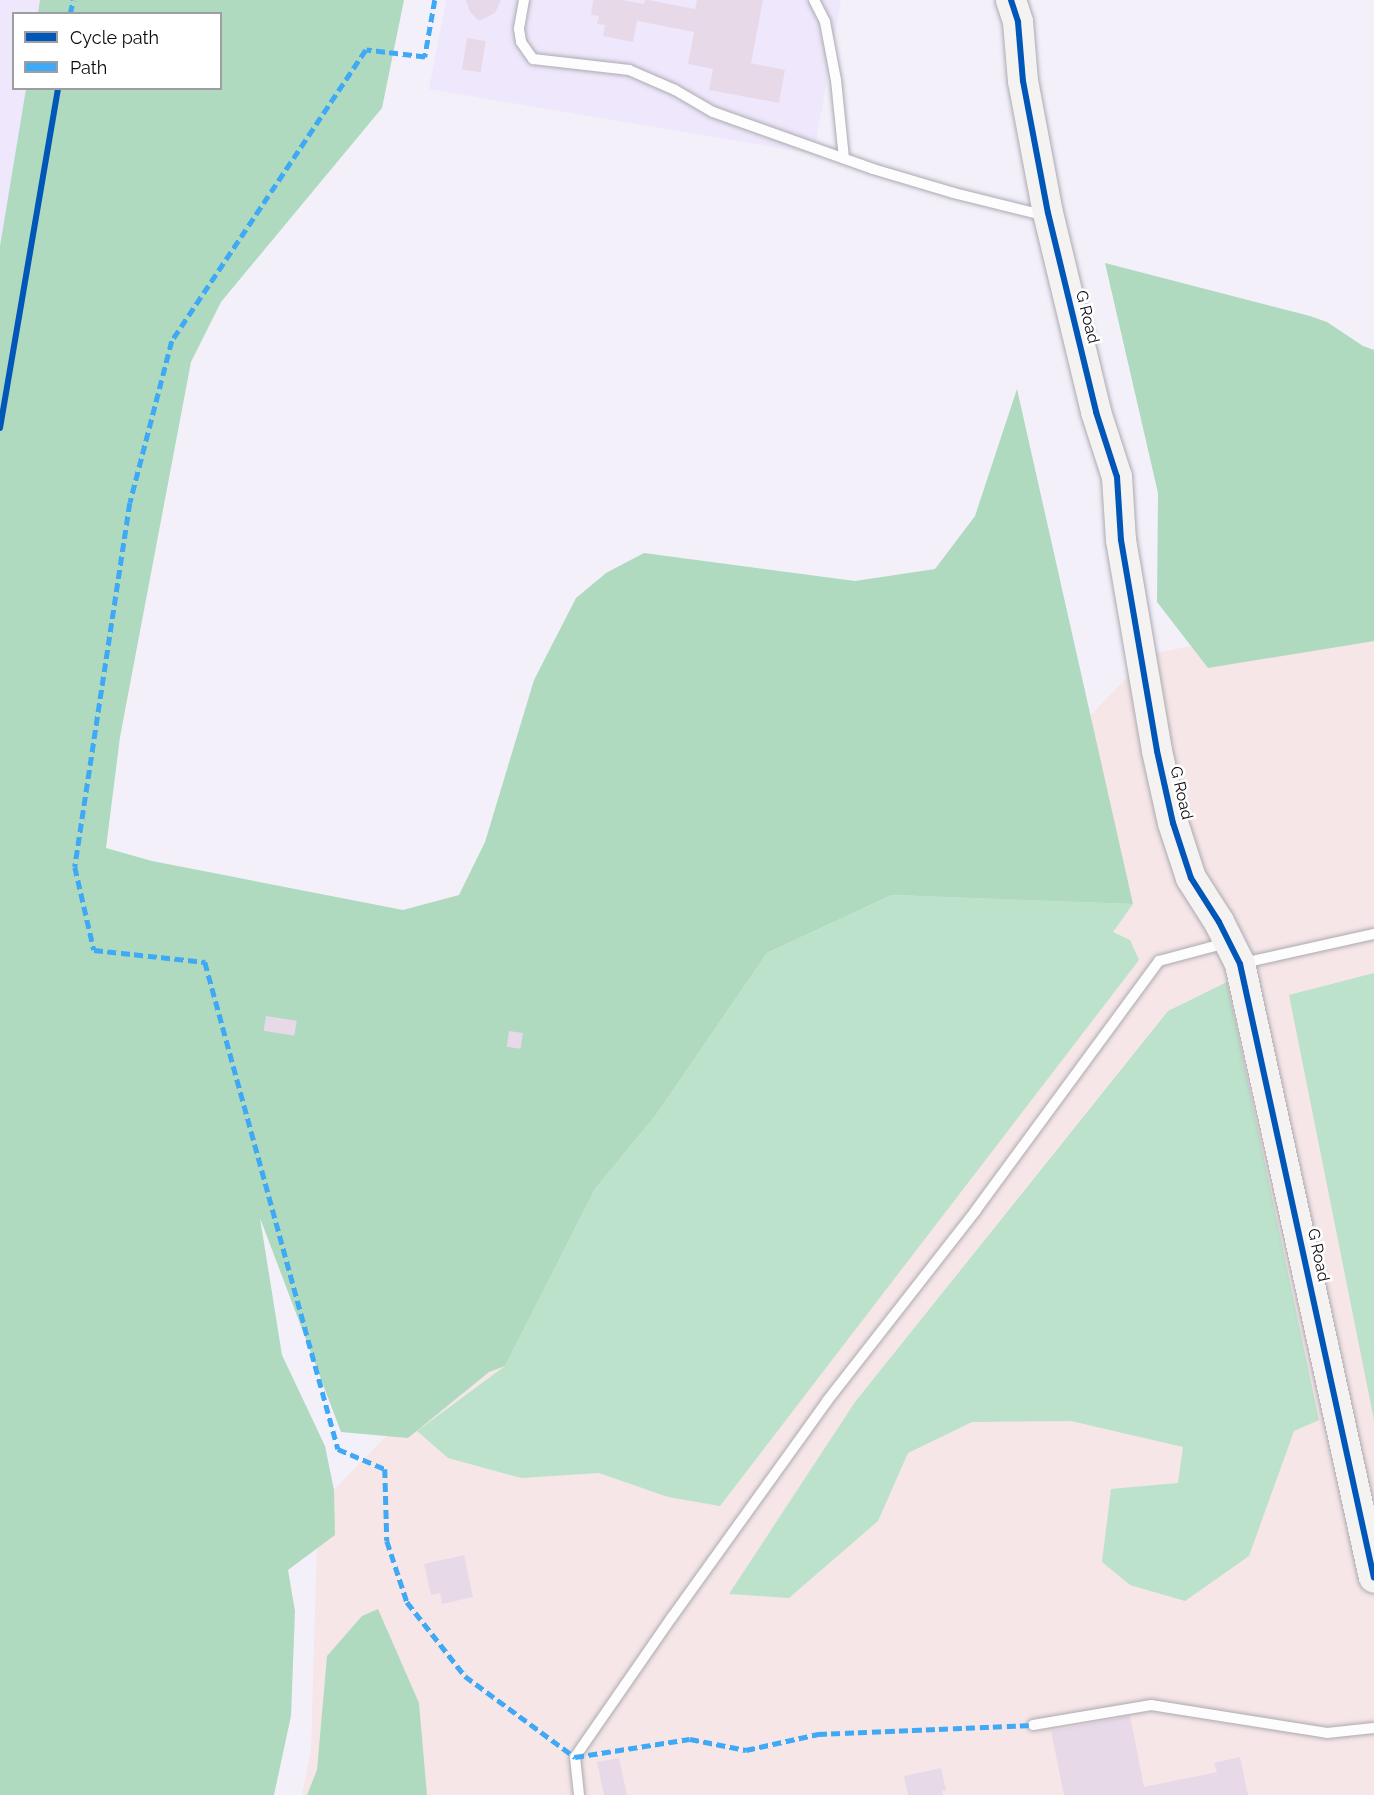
<!DOCTYPE html>
<html>
<head>
<meta charset="utf-8">
<style>
  body { margin:0 }
  #map { position:relative; width:1374px; height:1795px; overflow:hidden; background:#f3f0fa; font-family:Raleway,sans-serif }
  div>[style] { position:absolute }
  .built>* { inset:0; background:#efe8fc }
  .medical>* { inset:0; background:#f6e6e7 }
  .green>* { inset:0; background:#bce2cb }
  .forest>* { inset:0; background:#afdac0 }
  .building>* { inset:0; background:#e8d9e9; transform-origin:0 0 }
  .roads { filter:drop-shadow(0 0 2px #acaab1) drop-shadow(0 0 2px #acaab1) }
  .lane>* { height:10px; margin:-5px; padding:0 5px; transform-origin:5px; border-radius:5px; background:#fdfdfe }
  .secondary>* { height:30px; margin:-15px; padding:0 15px; transform-origin:15px; border-radius:15px; background:#f5f3f2 }
  .quiet>* { height:4.5px; margin-top:-2.25px; transform-origin:0; background:repeating-linear-gradient(90deg,#3fa9f5 0 9px,transparent 0 13.5px) }
  .cycleway>* { height:6px; margin:-3px; padding:0 3px; transform-origin:3px; border-radius:3px; background:#0057b8 }
  span { translate:-50% -50%; white-space:nowrap; text-align:center; line-height:1.15; -webkit-text-stroke:5px #fff; paint-order:stroke }
  .street-label { font-size:16px; color:#0c0a10 }
  .legend { position:absolute; left:12px; top:12px; width:210px; height:78px; box-sizing:border-box; background:#fff; border:2px solid #9e9d9f; margin:0; padding:8px 10px; list-style:none; font-size:18px; color:#0c0a10 }
  .legend li { display:flex; align-items:center; gap:12px; height:30px }
  .legend b { width:30px; border:2px solid #9e9d9f }
</style>
</head>
<body>
<div id="map">
  <div class="built">
    <div style="clip-path:polygon(0 0,56px 0,54px 13px,14px 14px,14px 88px,41px 89px,0 334px)"></div>
    <div style="clip-path:polygon(446px 0,841px 0,814px 154px,429px 89px)"></div>
  </div>
  <div class="medical">
    <div style="clip-path:polygon(1374px 611px,1374px 1795px,302px 1795px,311px 1750px,318px 1506px,1150px 654px)"></div>
  </div>
  <div class="green">
    <div style="clip-path:polygon(892px 895px,1133px 904px,1113px 932px,1130px 940px,1139px 960px,720px 1506px,668px 1497px,599px 1473px,521px 1478px,448px 1458px,417px 1431px,505px 1366px,595px 1189px,656px 1115px,767px 953px)"></div>
    <div style="clip-path:polygon(1374px 973px,1374px 1420px,1289px 995px)"></div>
    <div style="clip-path:polygon(1227px 982px,1319px 1420px,1294px 1431px,1249px 1556px,1185px 1601px,1130px 1585px,1102px 1562px,1111px 1489px,1178px 1483px,1183px 1447px,1071px 1421px,972px 1422px,908px 1453px,878px 1521px,789px 1598px,729px 1594px,855px 1402px,1168px 1011px)"></div>
  </div>
  <div class="forest">
    <div style="clip-path:polygon(40px 0,404px 0,382px 108px,221px 302px,191px 362px,120px 737px,106px 848px,152px 861px,403px 910px,459px 895px,485px 842px,534px 680px,576px 598px,606px 573px,644px 553px,855px 581px,935px 569px,975px 516px,1017px 389px,1133px 904px,892px 895px,767px 953px,656px 1115px,595px 1189px,505px 1366px,489px 1372px,408px 1438px,341px 1432px,260px 1218px,282px 1355px,325px 1446px,334px 1490px,335px 1535px,288px 1570px,295px 1611px,291px 1716px,274px 1795px,0 1795px,0 246px,26px 89px,220px 88px,220px 14px,38px 13px)"></div>
    <div style="clip-path:polygon(1105px 263px,1310px 316px,1327px 322px,1363px 346px,1374px 350px,1374px 641px,1208px 668px,1157px 602px,1158px 493px)"></div>
    <div style="clip-path:polygon(378px 1609px,419px 1703px,427px 1795px,307px 1795px,317px 1770px,327px 1656px,362px 1616px)"></div>
  </div>
  <div class="building">
    <div style="clip-path:polygon(466px 0,501px 0,495px 13px,479px 21px,470px 12px)"></div>
    <div style="clip-path:polygon(593px 0,623px 0,644px 4px,645px 0,648px 0,695px 9px,697px 0,763px 0,751px 63px,785px 70px,779px 103px,709px 90px,713px 69px,688px 64px,694px 32px,637px 21px,633px 42px,603px 36px,605px 25px,597px 24px,599px 16px,591px 15px)"></div>
    <div style="left:467px;top:38px;width:19px;height:32px;rotate:9deg"></div>
    <div style="left:266px;top:1016px;width:31px;height:15px;rotate:9deg"></div>
    <div style="left:509px;top:1031px;width:14px;height:16px;rotate:8deg"></div>
    <div style="clip-path:polygon(464px 1555px,473px 1597px,442px 1604px,440px 1593px,431px 1595px,424px 1564px)"></div>
    <div style="clip-path:polygon(1130px 1716px,1144px 1787px,1217px 1772px,1214px 1763px,1240px 1757px,1248px 1795px,1064px 1795px,1051px 1731px)"></div>
    <div style="clip-path:polygon(619px 1758px,627px 1795px,604px 1795px,597px 1762px)"></div>
    <div style="clip-path:polygon(941px 1768px,946px 1790px,942px 1791px,943px 1795px,908px 1795px,904px 1776px)"></div>
  </div>
  <div class="roads">
    <div class="lane">
      <div style="left:524px;top:0;width:29px;rotate:100deg"></div>
      <div style="left:519px;top:29px;width:13px;rotate:81deg"></div>
      <div style="left:521px;top:42px;width:21px;rotate:55deg"></div>
      <div style="left:533px;top:59px;width:97px;rotate:6.5deg"></div>
      <div style="left:629px;top:70px;width:50px;rotate:23.5deg"></div>
      <div style="left:675px;top:90px;width:44px;rotate:30.1deg"></div>
      <div style="left:713px;top:112px;width:170px;rotate:19.6deg"></div>
      <div style="left:873px;top:169px;width:84px;rotate:16.5deg"></div>
      <div style="left:954px;top:193px;width:95px;rotate:14deg"></div>
      <div style="left:814px;top:0;width:25px;rotate:63deg"></div>
      <div style="left:825px;top:22px;width:59px;rotate:79.3deg"></div>
      <div style="left:836px;top:80px;width:79px;rotate:84.2deg"></div>
      <div style="left:1243px;top:963px;width:134px;rotate:-12.5deg"></div>
      <div style="left:1033px;top:1725px;width:120px;rotate:-9.6deg"></div>
      <div style="left:1151px;top:1705px;width:178px;rotate:9deg"></div>
      <div style="left:1327px;top:1733px;width:47px;rotate:-6.1deg"></div>
      <div style="left:579px;top:1795px;width:38px;rotate:-96deg"></div>
      <div style="left:575px;top:1757px;width:170px;rotate:-55.3deg"></div>
      <div style="left:672px;top:1617px;width:266px;rotate:-54.3deg"></div>
      <div style="left:827px;top:1401px;width:242px;rotate:-52deg"></div>
      <div style="left:976px;top:1210px;width:309px;rotate:-53.7deg"></div>
      <div style="left:1159px;top:961px;width:69px;rotate:-15deg"></div>
    </div>
    <div class="secondary">
      <div style="left:1011px;top:0;width:23px;rotate:72deg"></div>
      <div style="left:1018px;top:22px;width:59px;rotate:85.2deg"></div>
      <div style="left:1023px;top:81px;width:134px;rotate:79.3deg"></div>
      <div style="left:1048px;top:213px;width:205px;rotate:76.4deg"></div>
      <div style="left:1096px;top:412px;width:68px;rotate:72.1deg"></div>
      <div style="left:1117px;top:477px;width:63px;rotate:86.4deg"></div>
      <div style="left:1121px;top:540px;width:214px;rotate:80.3deg"></div>
      <div style="left:1157px;top:751px;width:74px;rotate:77.5deg"></div>
      <div style="left:1173px;top:823px;width:58px;rotate:71.9deg"></div>
      <div style="left:1191px;top:878px;width:52px;rotate:57.5deg"></div>
      <div style="left:1219px;top:922px;width:47px;rotate:63.4deg"></div>
      <div style="left:1240px;top:964px;width:628px;rotate:77.69deg"></div>
    </div>
  </div>
  <div class="quiet">
    <div style="left:435px;top:0;width:58px;rotate:100deg"></div>
    <div style="left:425px;top:57px;width:59px;rotate:-173.2deg"></div>
    <div style="left:366px;top:50px;width:350px;rotate:123.7deg"></div>
    <div style="left:172px;top:341px;width:167px;rotate:104.5deg"></div>
    <div style="left:130px;top:503px;width:368px;rotate:98.6deg"></div>
    <div style="left:75px;top:867px;width:85px;rotate:77.1deg"></div>
    <div style="left:94px;top:950px;width:112px;rotate:6.2deg"></div>
    <div style="left:205px;top:962px;width:505px;rotate:74.72deg"></div>
    <div style="left:338px;top:1449px;width:51px;rotate:23.1deg"></div>
    <div style="left:385px;top:1469px;width:72px;rotate:88.4deg"></div>
    <div style="left:387px;top:1541px;width:64px;rotate:71.8deg"></div>
    <div style="left:407px;top:1602px;width:94px;rotate:51.9deg"></div>
    <div style="left:465px;top:1676px;width:137px;rotate:36.4deg"></div>
    <div style="left:575px;top:1757px;width:116px;rotate:-8.9deg"></div>
    <div style="left:690px;top:1739px;width:57px;rotate:11.1deg"></div>
    <div style="left:746px;top:1750px;width:74px;rotate:-12.5deg"></div>
    <div style="left:818px;top:1734px;width:215px;rotate:-2.4deg"></div>
    <div style="left:70px;top:14px;width:14px;rotate:-78deg"></div>
  </div>
  <div class="cycleway">
    <div style="left:1011px;top:0;width:23px;rotate:72deg"></div>
    <div style="left:1018px;top:22px;width:59px;rotate:85.2deg"></div>
    <div style="left:1023px;top:81px;width:134px;rotate:79.3deg"></div>
    <div style="left:1048px;top:213px;width:205px;rotate:76.4deg"></div>
    <div style="left:1096px;top:412px;width:68px;rotate:72.1deg"></div>
    <div style="left:1117px;top:477px;width:63px;rotate:86.4deg"></div>
    <div style="left:1121px;top:540px;width:214px;rotate:80.3deg"></div>
    <div style="left:1157px;top:751px;width:74px;rotate:77.5deg"></div>
    <div style="left:1173px;top:823px;width:58px;rotate:71.9deg"></div>
    <div style="left:1191px;top:878px;width:52px;rotate:57.5deg"></div>
    <div style="left:1219px;top:922px;width:47px;rotate:63.4deg"></div>
    <div style="left:1240px;top:964px;width:628px;rotate:77.69deg"></div>
    <div style="left:0;top:428px;width:345px;rotate:-80.3deg"></div>
  </div>
  <div class="street-label">
    <span style="left:1087px;top:317px;rotate:76deg">G Road</span>
    <span style="left:1181px;top:793px;rotate:77deg">G Road</span>
    <span style="left:1318px;top:1255px;rotate:78deg">G Road</span>
  </div>
  <ul class="legend">
  <li><b style="height:8px;background:#0057b8"></b>Cycle path</li>
  <li><b style="height:8px;background:#3fa9f5"></b>Path</li>
  </ul>
</div>
</body>
</html>
